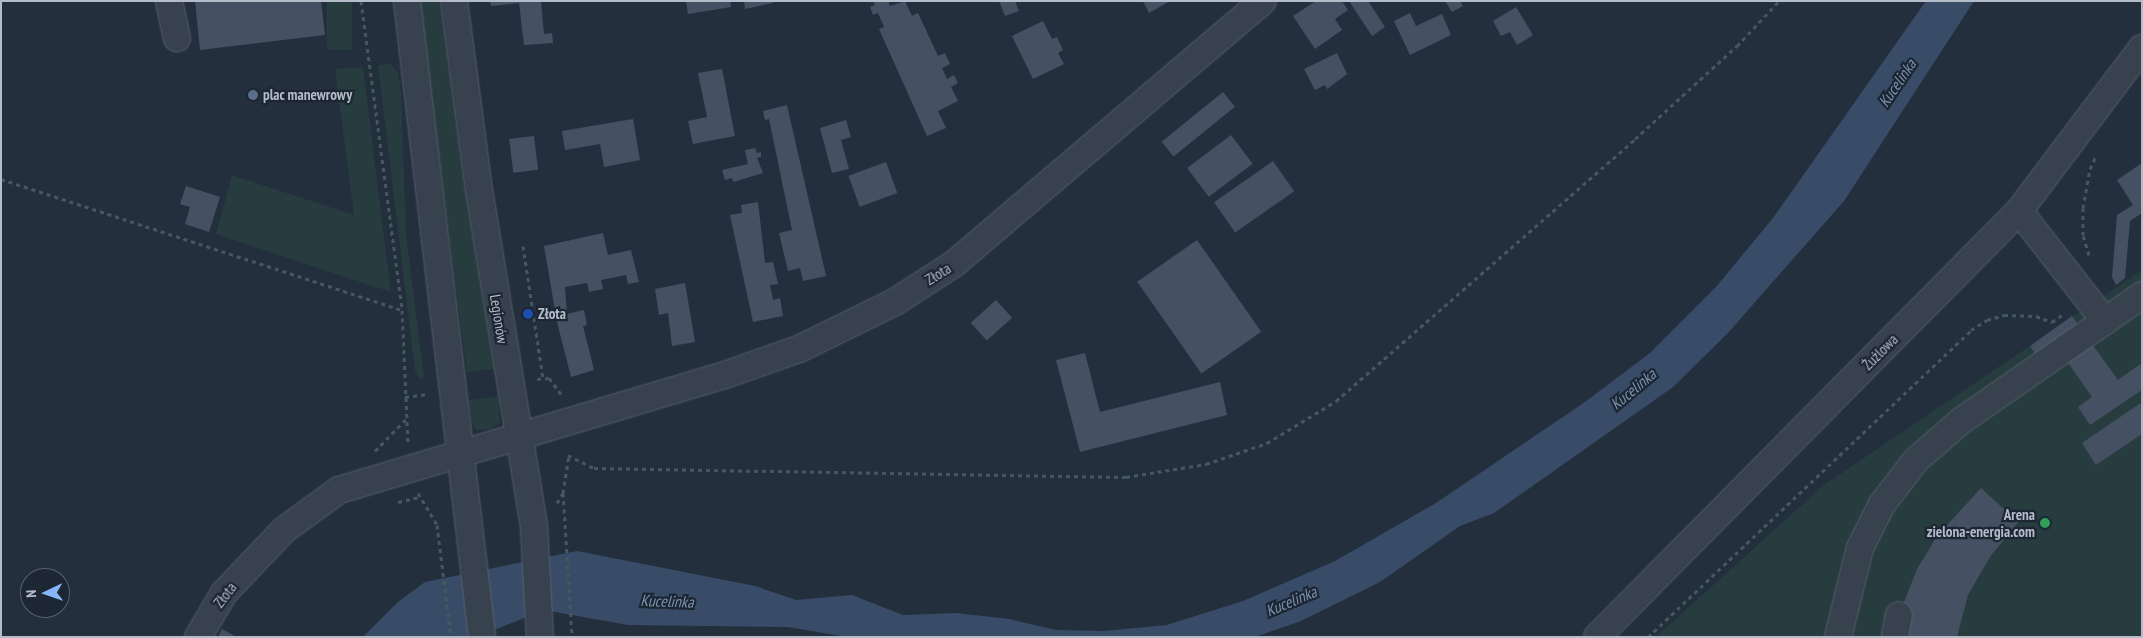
<!DOCTYPE html>
<html>
<head>
<meta charset="utf-8">
<style>
  body { margin:0 }
  #map { position:relative; width:2143px; height:638px; overflow:hidden; background:#242f3e; font-family:"PT Sans Narrow",sans-serif }
  div>[style] { position:absolute }
  .green>* { inset:0; background:#263c3f; transform-origin:0 0 }
  .water>* { inset:0; background:#394c67 }
  .building>* { inset:0; background:#455162; transform-origin:0 0 }
  .path>* { height:3px; margin-top:-1.5px; transform-origin:0; background:repeating-linear-gradient(90deg,#44595c 0 4px,transparent 0 8px) }
  .roads { filter:drop-shadow(0 0 1px #565f6c) drop-shadow(0 0 1px #565f6c) }
  .minor>* { height:26px; margin:-13px; padding:0 13px; transform-origin:13px; border-radius:13px; background:#38414e }
  .dots>* { width:14px; height:14px; translate:-50% -50%; box-sizing:border-box; border:2px solid #1d2633; border-radius:50% }
  span { translate:-50% -50%; white-space:nowrap; text-align:center; line-height:1.15; -webkit-text-stroke:4.5px #1d2633; paint-order:stroke }
  .poi-label { font-size:15px; color:#b4bcc9; font-weight:700 }
  .left { translate:0 -50%; text-align:left }
  .right { translate:-100% -50%; text-align:right }
  .street-label { font-size:15px; color:#b4bcc9 }
  .water-label { font-size:16px; color:#7c92b1; font-style:italic }
  .frame { position:absolute; inset:0; border:2px solid #b4bcc9; pointer-events:none }
  .north { position:absolute; left:20px; top:568px; width:50px; height:50px; box-sizing:border-box; background:#1d2633; border:1px solid #59626f; border-radius:50%; rotate:267deg; font-size:14px; font-weight:700; line-height:20px; text-align:center; color:#b4bcc9 }
  .north::after { content:''; display:block; margin:auto; width:18px; height:22px; background:#8ab4f8; clip-path:polygon(50% 0,100% 100%,50% 72%,0 100%) }
</style>
</head>
<body>
<div id="map">
  <div class="green">
    <div style="left:327px;top:1px;width:25px;height:49px"></div>
    <div style="clip-path:polygon(419px 1px,439px 1px,464px 187px,494px 369px,467px 372px)"></div>
    <div style="clip-path:polygon(391px 64px,398px 73px,401px 90px,406px 234px,424px 377px,420px 379px,415px 371px,378px 65px)"></div>
    <div style="clip-path:polygon(363px 67px,383px 230px,391px 292px,216px 234px,232px 175px,354px 215px,335px 69px)"></div>
    <div style="clip-path:polygon(2142px 270px,2142px 637px,1656px 637px,1824px 485px)"></div>
    <div style="clip-path:polygon(498px 397px,500px 423px,490px 429px,476px 430px,471px 422px,469px 400px)"></div>
  </div>
  <div class="water">
    <div style="clip-path:polygon(1926px 1px,1974px 1px,1844px 201px,1727px 334px,1673px 387px,1494px 513px,1460px 526px,1380px 582px,1301px 621px,1255px 637px,847px 637px,788px 627px,628px 625px,544px 610px,499px 628px,466px 636px,363px 637px,398px 602px,425px 582px,577px 551px,755px 586px,796px 600px,852px 595px,903px 615px,956px 613px,1009px 619px,1056px 630px,1104px 631px,1167px 625px,1243px 601px,1335px 561px,1436px 503px,1585px 402px,1650px 353px,1716px 287px,1773px 218px)"></div>
  </div>
  <div class="building">
    <div style="clip-path:polygon(195px 1px,321px 1px,325px 35px,200px 50px)"></div>
    <div style="clip-path:polygon(490px 1px,541px 1px,544px 34px,552px 33px,553px 43px,524px 45px,519px 3px,491px 6px)"></div>
    <div style="clip-path:polygon(686px 1px,730px 1px,731px 7px,688px 14px)"></div>
    <div style="clip-path:polygon(744px 1px,772px 1px,773px 3px,745px 9px)"></div>
    <div style="clip-path:polygon(873px 1px,888px 1px,890px 6px,905px 1px,912px 16px,918px 13px,938px 56px,945px 53px,950px 64px,942px 68px,947px 79px,954px 75px,958px 83px,951px 87px,958px 101px,938px 111px,946px 128px,927px 136px,879px 29px,884px 27px,878px 13px,873px 15px,870px 7px,875px 5px)"></div>
    <div style="clip-path:polygon(999px 1px,1015px 1px,1019px 11px,1005px 16px)"></div>
    <div style="clip-path:polygon(1143px 1px,1170px 1px,1149px 13px)"></div>
    <div style="clip-path:polygon(1316px 1px,1342px 1px,1348px 10px,1335px 19px,1342px 30px,1315px 49px,1293px 16px)"></div>
    <div style="clip-path:polygon(1349px 1px,1368px 1px,1385px 27px,1372px 36px)"></div>
    <div style="clip-path:polygon(1445px 1px,1460px 1px,1463px 6px,1452px 12px)"></div>
    <div style="clip-path:polygon(1516px 7px,1533px 35px,1517px 45px,1510px 32px,1501px 36px,1493px 21px)"></div>
    <div style="clip-path:polygon(1410px 13px,1416px 26px,1442px 14px,1451px 35px,1410px 55px,1394px 21px)"></div>
    <div style="clip-path:polygon(1043px 21px,1052px 39px,1057px 37px,1063px 50px,1058px 53px,1064px 64px,1033px 79px,1012px 36px)"></div>
    <div style="clip-path:polygon(1337px 53px,1347px 74px,1327px 89px,1325px 85px,1315px 90px,1304px 69px)"></div>
    <div style="clip-path:polygon(722px 69px,735px 136px,693px 144px,688px 121px,707px 117px,698px 73px)"></div>
    <div style="left:1223px;top:92px;width:19px;height:79px;rotate:51deg"></div>
    <div style="clip-path:polygon(787px 105px,826px 276px,803px 281px,800px 268px,788px 271px,779px 233px,792px 230px,769px 119px,765px 120px,763px 111px)"></div>
    <div style="clip-path:polygon(633px 119px,640px 160px,604px 167px,600px 144px,565px 150px,562px 131px)"></div>
    <div style="clip-path:polygon(846px 120px,851px 137px,841px 140px,849px 169px,832px 173px,820px 128px)"></div>
    <div style="left:1231px;top:135px;width:36px;height:55px;rotate:53deg"></div>
    <div style="left:534px;top:136px;width:34px;height:25px;rotate:83deg"></div>
    <div style="clip-path:polygon(755px 148px,757px 153px,761px 152px,761px 157px,757px 158px,763px 173px,733px 182px,732px 178px,725px 180px,722px 170px,748px 164px,745px 150px)"></div>
    <div style="left:1273px;top:161px;width:37px;height:72px;rotate:55deg"></div>
    <div style="left:886px;top:162px;width:33px;height:40px;rotate:70deg"></div>
    <div style="clip-path:polygon(2142px 163px,2142px 213px,2130px 221px,2125px 278px,2116px 285px,2112px 277px,2117px 215px,2133px 205px,2117px 180px)"></div>
    <div style="clip-path:polygon(186px 186px,220px 197px,209px 232px,185px 224px,190px 207px,180px 204px)"></div>
    <div style="clip-path:polygon(758px 202px,765px 263px,773px 262px,778px 284px,770px 285px,773px 300px,780px 298px,783px 316px,753px 322px,730px 215px,742px 213px,741px 205px)"></div>
    <div style="clip-path:polygon(603px 233px,608px 255px,631px 250px,639px 282px,628px 284px,626px 275px,601px 280px,603px 289px,589px 292px,587px 283px,565px 287px,567px 314px,584px 310px,587px 325px,583px 326px,594px 370px,571px 377px,557px 322px,544px 246px)"></div>
    <div style="left:1197px;top:240px;width:112px;height:73px;rotate:55deg"></div>
    <div style="clip-path:polygon(685px 283px,695px 342px,672px 346px,668px 313px,659px 315px,655px 289px)"></div>
    <div style="left:996px;top:300px;width:24px;height:34px;rotate:48deg"></div>
    <div style="clip-path:polygon(2072px 316px,2118px 380px,2142px 363px,2142px 390px,2090px 425px,2078px 407px,2092px 397px,2060px 351px,2042px 364px,2030px 346px)"></div>
    <div style="clip-path:polygon(1085px 353px,1100px 412px,1220px 382px,1227px 415px,1080px 452px,1056px 360px)"></div>
    <div style="clip-path:polygon(2142px 402px,2142px 434px,2096px 465px,2082px 443px)"></div>
    <div style="clip-path:polygon(1981px 488px,2018px 522px,1990px 557px,1968px 595px,1957px 637px,1895px 637px,1899px 615px,1917px 569px,1937px 536px)"></div>
    <div style="clip-path:polygon(222px 629px,237px 637px,218px 637px)"></div>
  </div>
  <div class="path">
    <div style="left:361px;top:1px;width:312px;rotate:82.4deg"></div>
    <div style="left:402px;top:310px;width:133px;rotate:87.4deg"></div>
    <div style="left:1px;top:179px;width:422px;rotate:18.1deg"></div>
    <div style="left:523px;top:246px;width:134px;rotate:81.4deg"></div>
    <div style="left:2089px;top:255px;width:21px;rotate:-107deg"></div>
    <div style="left:2083px;top:235px;width:27px;rotate:-90deg"></div>
    <div style="left:2083px;top:208px;width:40px;rotate:-80deg"></div>
    <div style="left:2090px;top:169px;width:14px;rotate:-65deg"></div>
    <div style="left:537px;top:379px;width:12px;rotate:-5deg"></div>
    <div style="left:549px;top:378px;width:21px;rotate:53deg"></div>
    <div style="left:405px;top:397px;width:22px;rotate:-8deg"></div>
    <div style="left:375px;top:451px;width:46px;rotate:-45.9deg"></div>
    <div style="left:568px;top:455px;width:29px;rotate:27deg"></div>
    <div style="left:594px;top:468px;width:532px;rotate:0.97deg"></div>
    <div style="left:1126px;top:477px;width:81px;rotate:-9.2deg"></div>
    <div style="left:1206px;top:464px;width:65px;rotate:-19deg"></div>
    <div style="left:1267px;top:443px;width:81px;rotate:-31.3deg"></div>
    <div style="left:1336px;top:401px;width:398px;rotate:-41.2deg"></div>
    <div style="left:1635px;top:139px;width:138px;rotate:-42.4deg"></div>
    <div style="left:1737px;top:46px;width:62px;rotate:-47deg"></div>
    <div style="left:418px;top:493px;width:37px;rotate:59deg"></div>
    <div style="left:437px;top:525px;width:113px;rotate:82.9deg"></div>
    <div style="left:563px;top:493px;width:144px;rotate:86.4deg"></div>
    <div style="left:398px;top:502px;width:22px;rotate:-13deg"></div>
    <div style="left:557px;top:503px;width:12px;rotate:-59deg"></div>
    <div style="left:563px;top:493px;width:39px;rotate:-81deg"></div>
    <div style="left:1648px;top:637px;width:446px;rotate:-43.5deg"></div>
    <div style="left:1971px;top:330px;width:19px;rotate:-32deg"></div>
    <div style="left:1987px;top:320px;width:18px;rotate:-16deg"></div>
    <div style="left:2004px;top:315px;width:32px;rotate:2deg"></div>
    <div style="left:2036px;top:316px;width:17px;rotate:21deg"></div>
    <div style="left:2052px;top:322px;width:16px;rotate:-35deg"></div>
  </div>
  <div class="roads">
    <div class="minor">
      <div style="left:169px;top:1px;width:38px;rotate:78deg"></div>
      <div style="left:407px;top:1px;width:640px;rotate:83.27deg"></div>
      <div style="left:454px;top:1px;width:185px;rotate:82.5deg"></div>
      <div style="left:478px;top:184px;width:348px;rotate:80.7deg"></div>
      <div style="left:534px;top:527px;width:110px;rotate:86.9deg"></div>
      <div style="left:2019px;top:211px;width:140px;rotate:52deg"></div>
      <div style="left:198px;top:637px;width:51px;rotate:-59.4deg"></div>
      <div style="left:224px;top:593px;width:87px;rotate:-46.4deg"></div>
      <div style="left:284px;top:530px;width:68px;rotate:-36deg"></div>
      <div style="left:339px;top:490px;width:403px;rotate:-16.6deg"></div>
      <div style="left:725px;top:375px;width:78px;rotate:-19.4deg"></div>
      <div style="left:799px;top:349px;width:107px;rotate:-26.1deg"></div>
      <div style="left:895px;top:302px;width:72px;rotate:-33deg"></div>
      <div style="left:955px;top:263px;width:404px;rotate:-40.4deg"></div>
      <div style="left:1597px;top:637px;width:600px;rotate:-45.27deg"></div>
      <div style="left:2019px;top:211px;width:204px;rotate:-53deg"></div>
      <div style="left:1838px;top:637px;width:92px;rotate:-76.1deg"></div>
      <div style="left:1860px;top:548px;width:49px;rotate:-63.4deg"></div>
      <div style="left:1882px;top:504px;width:56px;rotate:-52.3deg"></div>
      <div style="left:1916px;top:460px;width:60px;rotate:-40.9deg"></div>
      <div style="left:1961px;top:421px;width:221px;rotate:-34.8deg"></div>
      <div style="left:1895px;top:637px;width:22px;rotate:-80deg"></div>
    </div>
  </div>
  <div class="dots">
    <div style="left:253px;top:95px;background:#5c6f8a"></div>
    <div style="left:528px;top:314px;background:#1a4fb4"></div>
    <div style="left:2045px;top:523px;background:#2e9e5b"></div>
  </div>
  <div class="poi-label">
    <span class="left" style="left:263px;top:95px">plac manewrowy</span>
    <span class="left" style="left:538px;top:314px">Złota</span>
    <span class="right" style="left:2035px;top:523px">Arena<br>zielona-energia.com</span>
  </div>
  <div class="street-label">
    <span style="left:938px;top:274px;rotate:-32deg">Złota</span>
    <span style="left:499px;top:319px;rotate:81deg">Legionów</span>
    <span style="left:1880px;top:352px;rotate:-45deg">Żużlowa</span>
    <span style="left:225px;top:595px;rotate:-53deg">Złota</span>
  </div>
  <div class="water-label">
    <span style="left:1897px;top:83px;rotate:-56deg">Kucelinka</span>
    <span style="left:1633px;top:389px;rotate:-40deg">Kucelinka</span>
    <span style="left:667px;top:601px;rotate:2deg">Kucelinka</span>
    <span style="left:1291px;top:601px;rotate:-23deg">Kucelinka</span>
  </div>
  <div class="frame"></div>
  <div class="north">N</div>
</div>
</body>
</html>
